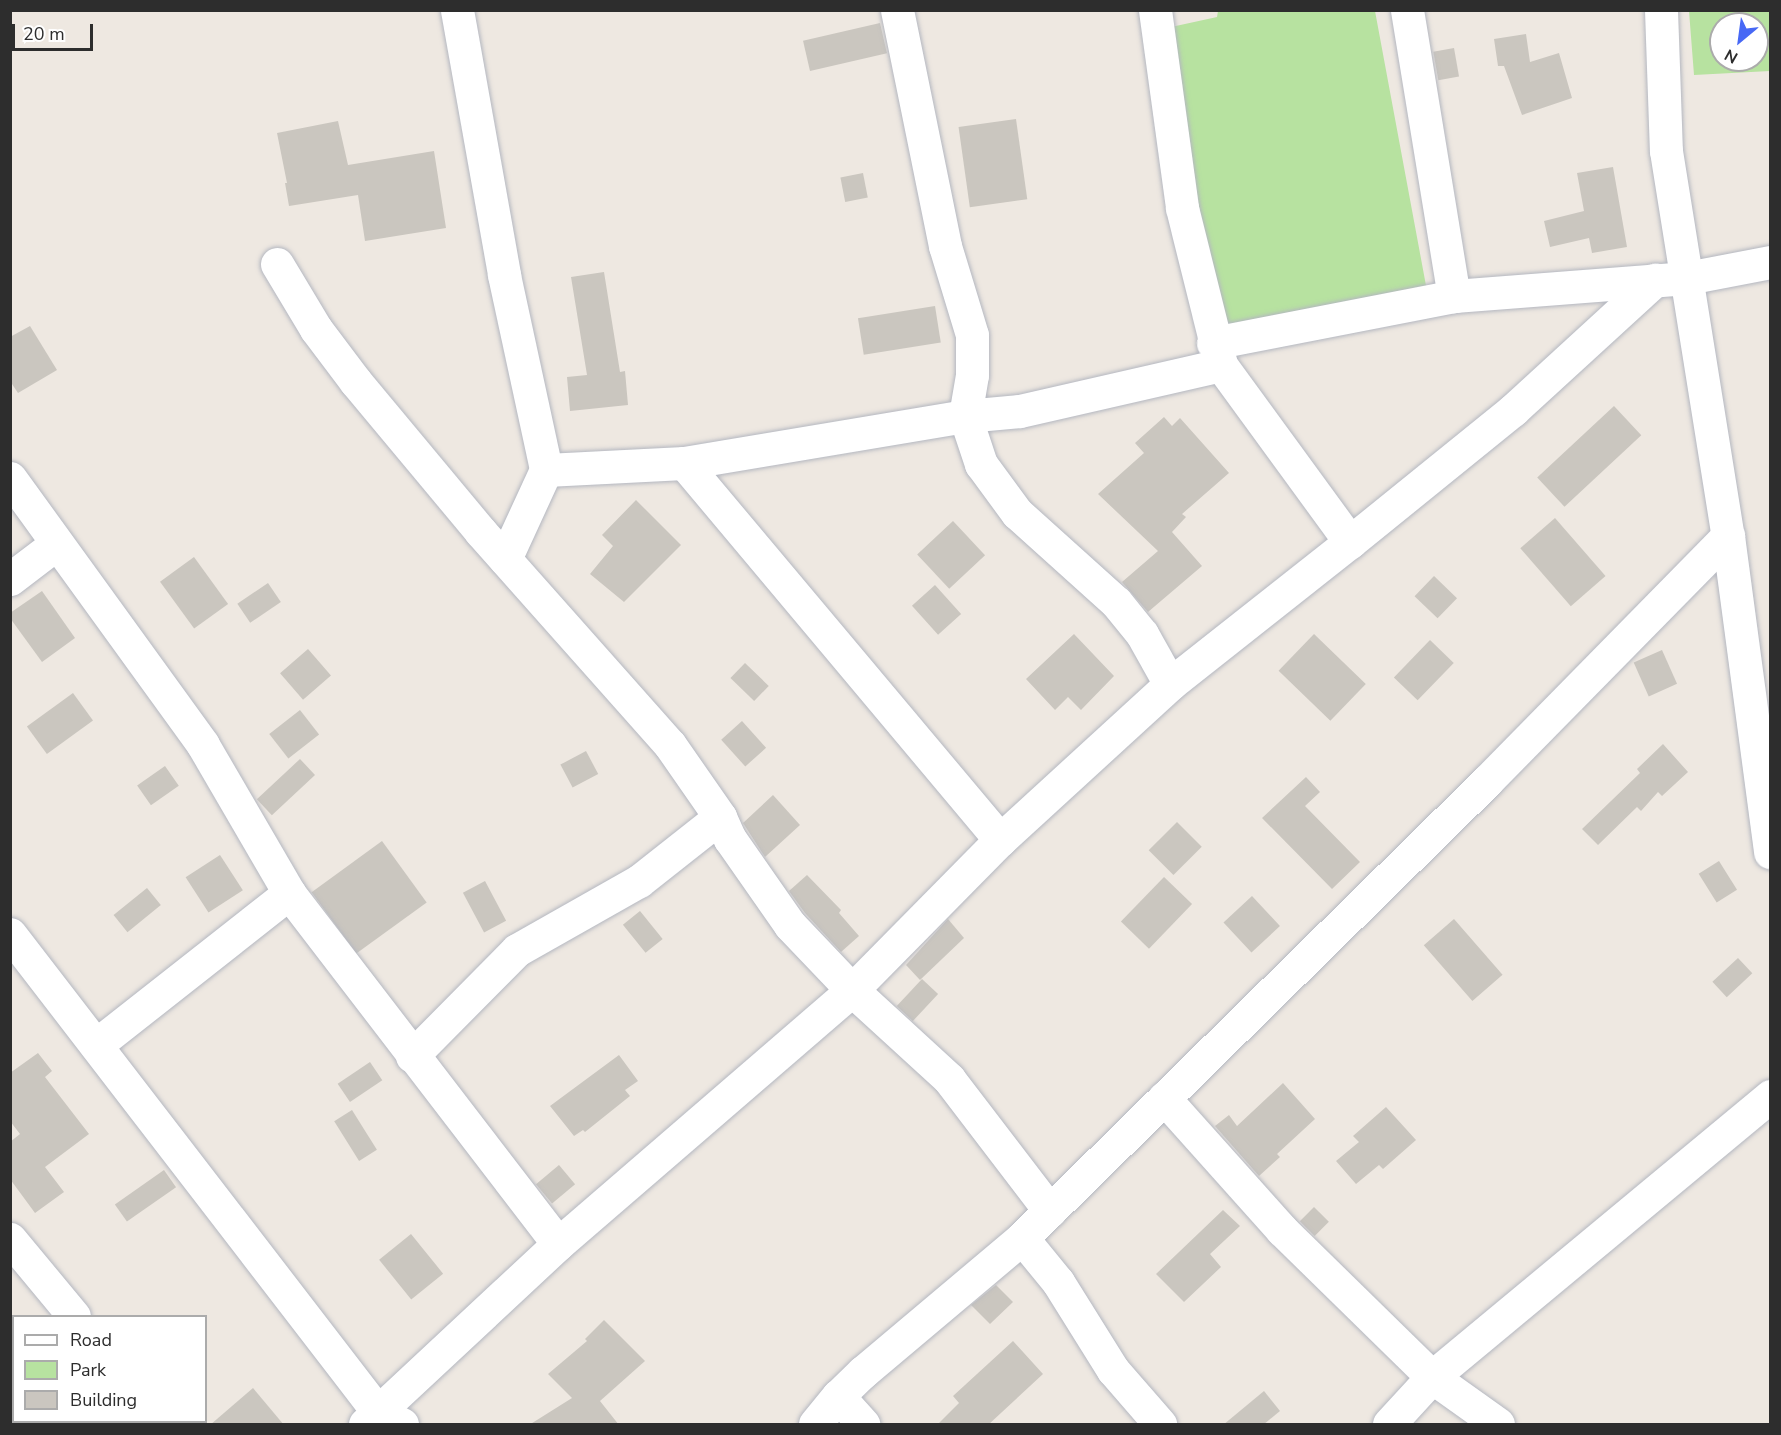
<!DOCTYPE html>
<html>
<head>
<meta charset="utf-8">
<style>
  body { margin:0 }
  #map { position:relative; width:1781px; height:1435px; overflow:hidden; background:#eee8e1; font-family:"Nunito Sans",sans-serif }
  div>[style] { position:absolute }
  .green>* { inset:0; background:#b7e2a0 }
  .building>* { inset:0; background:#cac6bf; transform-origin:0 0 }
  .roads { filter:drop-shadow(0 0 2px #b4b7c0) drop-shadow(0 0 2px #b4b7c0) }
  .minor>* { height:33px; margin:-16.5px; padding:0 16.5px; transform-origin:16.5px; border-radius:16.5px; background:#fff }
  span { translate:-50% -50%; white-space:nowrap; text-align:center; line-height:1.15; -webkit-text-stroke:6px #fff; paint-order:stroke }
  .frame { position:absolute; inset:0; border:12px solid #2d2d2d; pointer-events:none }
  .legend { position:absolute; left:12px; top:1315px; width:195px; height:108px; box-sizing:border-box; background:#fff; border:2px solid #ababab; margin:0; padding:8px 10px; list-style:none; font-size:18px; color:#2d2d2d }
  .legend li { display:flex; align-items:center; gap:12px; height:30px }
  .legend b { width:30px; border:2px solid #ababab }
  .north { position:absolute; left:1709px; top:12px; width:60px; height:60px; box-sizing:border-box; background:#fff; border:2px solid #ababab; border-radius:50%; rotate:209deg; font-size:16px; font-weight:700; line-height:24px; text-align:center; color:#2d2d2d }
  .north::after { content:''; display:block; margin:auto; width:21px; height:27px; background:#4768f5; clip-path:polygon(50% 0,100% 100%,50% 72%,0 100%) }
  .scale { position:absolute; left:12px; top:24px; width:81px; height:27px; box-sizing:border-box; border:3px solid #2d2d2d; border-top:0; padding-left:8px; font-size:18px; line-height:21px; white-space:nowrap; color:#2d2d2d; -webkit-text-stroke:4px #fff; paint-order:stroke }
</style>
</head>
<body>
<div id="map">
  <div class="green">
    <div style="clip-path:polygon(1218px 11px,1375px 11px,1427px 291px,1218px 338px,1162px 29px,1217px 17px)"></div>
    <div style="clip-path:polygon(evenodd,1689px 11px,1770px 11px,1770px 71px,1694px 75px,1689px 11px,1721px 24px,1757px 24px,1757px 60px,1721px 60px,1721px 24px)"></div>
  </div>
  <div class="building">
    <div style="left:880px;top:23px;width:31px;height:79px;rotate:77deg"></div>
    <div style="clip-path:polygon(1526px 34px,1530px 62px,1559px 53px,1572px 98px,1522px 115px,1504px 66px,1498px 66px,1494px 39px)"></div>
    <div style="left:1454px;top:48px;width:29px;height:21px;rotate:80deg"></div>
    <div style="left:1016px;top:119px;width:81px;height:58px;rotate:82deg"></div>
    <div style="clip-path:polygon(338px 121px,348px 165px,434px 151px,446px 228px,365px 241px,358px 195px,289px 206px,285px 183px,287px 183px,277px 133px)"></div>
    <div style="clip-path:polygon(1613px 167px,1627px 247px,1592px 253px,1589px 238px,1550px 247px,1544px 221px,1584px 211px,1577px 173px)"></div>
    <div style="left:863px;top:173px;width:25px;height:23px;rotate:79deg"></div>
    <div style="clip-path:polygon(604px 272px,620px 372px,625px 371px,628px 405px,570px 411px,567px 377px,587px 375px,571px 277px)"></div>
    <div style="left:935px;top:306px;width:37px;height:78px;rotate:81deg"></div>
    <div style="clip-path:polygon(30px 326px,57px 370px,18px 393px,10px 381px,10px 337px)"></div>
    <div style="left:1614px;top:406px;width:40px;height:105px;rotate:47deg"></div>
    <div style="clip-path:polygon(1164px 417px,1172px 426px,1180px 418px,1229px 473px,1182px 514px,1186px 517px,1172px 532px,1202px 566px,1148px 612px,1122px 582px,1158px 551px,1098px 494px,1144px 453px,1135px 443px)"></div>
    <div style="clip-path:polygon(636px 500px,681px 545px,624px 602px,590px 574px,613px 546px,602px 535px)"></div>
    <div style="left:1555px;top:518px;width:77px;height:46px;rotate:49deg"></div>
    <div style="left:953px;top:521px;width:47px;height:49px;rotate:47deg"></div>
    <div style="left:194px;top:557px;width:58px;height:42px;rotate:54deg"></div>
    <div style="left:1434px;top:576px;width:32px;height:28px;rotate:44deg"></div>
    <div style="left:268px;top:583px;width:23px;height:37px;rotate:56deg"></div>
    <div style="left:935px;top:585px;width:39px;height:31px;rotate:48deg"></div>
    <div style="clip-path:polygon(42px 591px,75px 638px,42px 662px,10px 618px,10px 613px)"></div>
    <div style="clip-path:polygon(1074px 634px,1114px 676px,1081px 710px,1068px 697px,1055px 710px,1026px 679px)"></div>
    <div style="left:1314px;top:634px;width:72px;height:51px;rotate:44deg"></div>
    <div style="left:1430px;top:640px;width:33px;height:52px;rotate:44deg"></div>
    <div style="left:308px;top:649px;width:35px;height:37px;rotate:49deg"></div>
    <div style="left:1662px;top:650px;width:37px;height:31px;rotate:66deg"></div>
    <div style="left:745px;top:663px;width:33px;height:21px;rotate:44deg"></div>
    <div style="left:73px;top:693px;width:34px;height:57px;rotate:54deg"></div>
    <div style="left:300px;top:710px;width:31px;height:39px;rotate:52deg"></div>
    <div style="left:742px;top:721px;width:36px;height:28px;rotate:48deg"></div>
    <div style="clip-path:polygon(1663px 744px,1688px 772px,1662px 796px,1658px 792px,1641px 811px,1637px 807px,1598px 845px,1582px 829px,1640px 773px,1637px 769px)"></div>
    <div style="left:586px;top:751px;width:26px;height:29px;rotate:62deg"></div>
    <div style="left:300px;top:759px;width:22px;height:59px;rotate:47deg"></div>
    <div style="left:165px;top:766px;width:24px;height:34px;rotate:55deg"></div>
    <div style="clip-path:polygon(1306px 777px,1320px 792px,1305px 806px,1360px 862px,1332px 889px,1262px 818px)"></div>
    <div style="clip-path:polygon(773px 795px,800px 825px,765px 857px,743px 823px)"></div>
    <div style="left:1177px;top:822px;width:35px;height:40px;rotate:45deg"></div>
    <div style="left:382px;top:841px;width:76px;height:87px;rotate:54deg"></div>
    <div style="left:220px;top:855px;width:42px;height:41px;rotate:57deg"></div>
    <div style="left:1719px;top:861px;width:34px;height:24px;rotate:58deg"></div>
    <div style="clip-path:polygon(807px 875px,841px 910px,839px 913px,859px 936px,841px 952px,805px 913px,789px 891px)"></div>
    <div style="left:1164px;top:877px;width:39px;height:62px;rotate:44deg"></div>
    <div style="left:485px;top:881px;width:45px;height:25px;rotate:62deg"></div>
    <div style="left:147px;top:888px;width:22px;height:43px;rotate:51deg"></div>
    <div style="left:1252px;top:896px;width:41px;height:39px;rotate:47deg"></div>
    <div style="left:640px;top:911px;width:36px;height:22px;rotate:51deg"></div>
    <div style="clip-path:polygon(948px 919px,964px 938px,920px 980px,906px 965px)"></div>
    <div style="left:1454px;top:919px;width:74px;height:40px;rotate:49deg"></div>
    <div style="left:1738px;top:958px;width:21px;height:35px;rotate:47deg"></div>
    <div style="left:922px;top:979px;width:22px;height:37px;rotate:43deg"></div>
    <div style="clip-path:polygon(38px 1053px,52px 1071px,45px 1077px,89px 1134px,45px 1167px,64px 1192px,35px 1213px,10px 1179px,10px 1142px,20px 1134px,10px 1121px,10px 1073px)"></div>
    <div style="clip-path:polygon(619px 1055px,638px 1081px,625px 1090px,630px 1096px,585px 1132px,583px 1130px,574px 1136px,550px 1106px)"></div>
    <div style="left:370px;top:1062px;width:22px;height:39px;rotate:56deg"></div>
    <div style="clip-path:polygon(1283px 1083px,1315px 1119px,1277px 1154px,1280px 1157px,1259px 1176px,1215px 1126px,1229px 1115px,1237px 1126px)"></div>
    <div style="clip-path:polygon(1386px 1107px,1416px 1140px,1383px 1169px,1379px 1165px,1356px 1184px,1336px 1161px,1359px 1142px,1353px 1136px)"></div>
    <div style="left:352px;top:1110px;width:47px;height:21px;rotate:58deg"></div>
    <div style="left:559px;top:1165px;width:25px;height:30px;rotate:50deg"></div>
    <div style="left:164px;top:1170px;width:21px;height:60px;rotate:55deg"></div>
    <div style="left:1314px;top:1207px;width:21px;height:20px;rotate:45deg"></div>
    <div style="clip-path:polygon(1223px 1210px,1240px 1226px,1210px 1254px,1221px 1267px,1184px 1302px,1156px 1274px)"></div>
    <div style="left:411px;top:1234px;width:51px;height:41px;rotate:51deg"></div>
    <div style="clip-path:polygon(996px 1285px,1013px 1302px,990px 1324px,971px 1305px)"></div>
    <div style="clip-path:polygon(604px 1320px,645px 1361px,600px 1401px,619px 1425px,529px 1425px,572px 1398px,548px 1374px,587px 1341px,585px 1339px)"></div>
    <div style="clip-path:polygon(1013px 1341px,1043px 1374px,988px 1425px,937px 1425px,959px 1403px,953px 1396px)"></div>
    <div style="clip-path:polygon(253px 1388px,284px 1425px,210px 1425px)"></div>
    <div style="clip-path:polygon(1264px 1391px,1280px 1411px,1263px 1425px,1223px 1425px)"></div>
  </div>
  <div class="roads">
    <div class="minor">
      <div style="left:457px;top:10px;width:269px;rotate:79.9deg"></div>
      <div style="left:504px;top:275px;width:199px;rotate:77.8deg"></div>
      <div style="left:897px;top:10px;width:241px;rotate:78.5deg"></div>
      <div style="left:945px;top:246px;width:93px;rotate:73.1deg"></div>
      <div style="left:972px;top:335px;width:40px;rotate:90deg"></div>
      <div style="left:972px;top:375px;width:42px;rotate:99.7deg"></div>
      <div style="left:965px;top:416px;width:51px;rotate:71.6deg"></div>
      <div style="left:981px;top:464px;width:61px;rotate:53.7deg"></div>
      <div style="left:1017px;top:513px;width:133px;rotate:42deg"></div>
      <div style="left:1116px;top:602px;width:41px;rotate:50.9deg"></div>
      <div style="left:1142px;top:634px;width:57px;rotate:60.8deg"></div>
      <div style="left:1155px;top:10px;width:200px;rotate:82.2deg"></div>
      <div style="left:1182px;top:208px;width:162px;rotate:76deg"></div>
      <div style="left:1221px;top:365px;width:219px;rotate:53.9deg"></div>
      <div style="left:1407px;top:10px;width:290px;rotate:80.7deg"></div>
      <div style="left:1661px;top:10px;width:141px;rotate:88deg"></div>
      <div style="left:1666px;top:151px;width:390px;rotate:80.9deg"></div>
      <div style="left:1728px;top:536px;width:319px;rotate:82.4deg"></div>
      <div style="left:277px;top:264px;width:76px;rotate:59deg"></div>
      <div style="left:316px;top:329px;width:66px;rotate:53deg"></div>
      <div style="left:356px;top:382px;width:194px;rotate:50.2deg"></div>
      <div style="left:480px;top:531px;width:286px;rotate:48.4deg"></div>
      <div style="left:670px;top:745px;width:88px;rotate:55.2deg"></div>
      <div style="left:720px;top:817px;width:24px;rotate:66deg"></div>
      <div style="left:730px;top:839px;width:105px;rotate:55.1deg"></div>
      <div style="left:790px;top:925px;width:90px;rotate:46.4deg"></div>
      <div style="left:852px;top:990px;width:132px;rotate:42.5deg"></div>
      <div style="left:949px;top:1079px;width:166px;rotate:52.6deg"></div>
      <div style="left:1213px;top:343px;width:246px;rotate:-11deg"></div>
      <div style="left:1454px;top:296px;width:234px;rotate:-4.4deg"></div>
      <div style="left:1687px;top:278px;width:85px;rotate:-10.9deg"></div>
      <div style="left:684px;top:463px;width:492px;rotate:50deg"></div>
      <div style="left:10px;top:478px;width:329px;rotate:54.1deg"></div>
      <div style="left:203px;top:745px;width:171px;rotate:59.8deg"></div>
      <div style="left:289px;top:893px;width:442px;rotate:52.5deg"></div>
      <div style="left:505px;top:559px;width:98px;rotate:-65.3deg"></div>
      <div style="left:546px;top:470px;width:138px;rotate:-2.9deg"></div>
      <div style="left:684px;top:463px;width:285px;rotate:-9.5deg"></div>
      <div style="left:965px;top:416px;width:55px;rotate:-5.2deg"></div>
      <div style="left:1020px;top:411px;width:206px;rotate:-12.9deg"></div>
      <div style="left:10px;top:579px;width:58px;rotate:-37.3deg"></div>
      <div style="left:10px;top:934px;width:603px;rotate:52.41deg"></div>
      <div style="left:378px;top:1412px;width:27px;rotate:27deg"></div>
      <div style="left:96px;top:1045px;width:246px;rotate:-38.2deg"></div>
      <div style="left:412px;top:1056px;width:149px;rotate:-45.3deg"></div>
      <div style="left:517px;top:950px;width:140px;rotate:-29.5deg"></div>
      <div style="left:639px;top:881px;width:103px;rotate:-38.3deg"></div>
      <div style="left:1164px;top:1098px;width:177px;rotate:48.2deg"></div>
      <div style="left:1282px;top:1230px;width:210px;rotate:44.4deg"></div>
      <div style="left:1432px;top:1377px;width:81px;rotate:35.5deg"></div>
      <div style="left:1022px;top:1238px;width:57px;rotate:50.7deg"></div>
      <div style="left:1058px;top:1282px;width:104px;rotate:58deg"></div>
      <div style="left:1113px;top:1370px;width:72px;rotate:49deg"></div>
      <div style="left:10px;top:1239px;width:100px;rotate:50.3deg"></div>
      <div style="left:838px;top:1396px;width:38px;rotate:48deg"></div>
      <div style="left:170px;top:1422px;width:4px;rotate:34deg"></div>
      <div style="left:365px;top:1424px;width:264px;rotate:-43deg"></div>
      <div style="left:558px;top:1244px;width:389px;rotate:-40.8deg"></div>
      <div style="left:852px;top:990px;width:211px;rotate:-45.4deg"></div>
      <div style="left:1000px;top:840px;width:231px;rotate:-42.5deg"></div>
      <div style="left:1170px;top:684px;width:229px;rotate:-38.3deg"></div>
      <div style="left:1350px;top:542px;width:210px;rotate:-39deg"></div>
      <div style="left:1513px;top:410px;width:193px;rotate:-42.5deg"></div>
      <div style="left:815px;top:1424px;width:36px;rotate:-51deg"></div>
      <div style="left:838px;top:1396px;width:35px;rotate:-44deg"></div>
      <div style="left:863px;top:1372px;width:208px;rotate:-40.1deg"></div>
      <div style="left:1022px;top:1238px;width:652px;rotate:-44.5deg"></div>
      <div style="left:1487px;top:781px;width:344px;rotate:-45.5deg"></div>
      <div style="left:1389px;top:1424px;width:64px;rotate:-47.5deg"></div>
      <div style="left:1432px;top:1377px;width:440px;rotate:-39.7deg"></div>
    </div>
  </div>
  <div class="frame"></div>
  <ul class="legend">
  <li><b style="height:8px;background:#fff"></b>Road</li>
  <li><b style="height:16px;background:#b7e2a0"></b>Park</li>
  <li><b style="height:16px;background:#cac6bf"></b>Building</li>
  </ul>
  <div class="north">N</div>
  <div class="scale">20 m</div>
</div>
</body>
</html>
